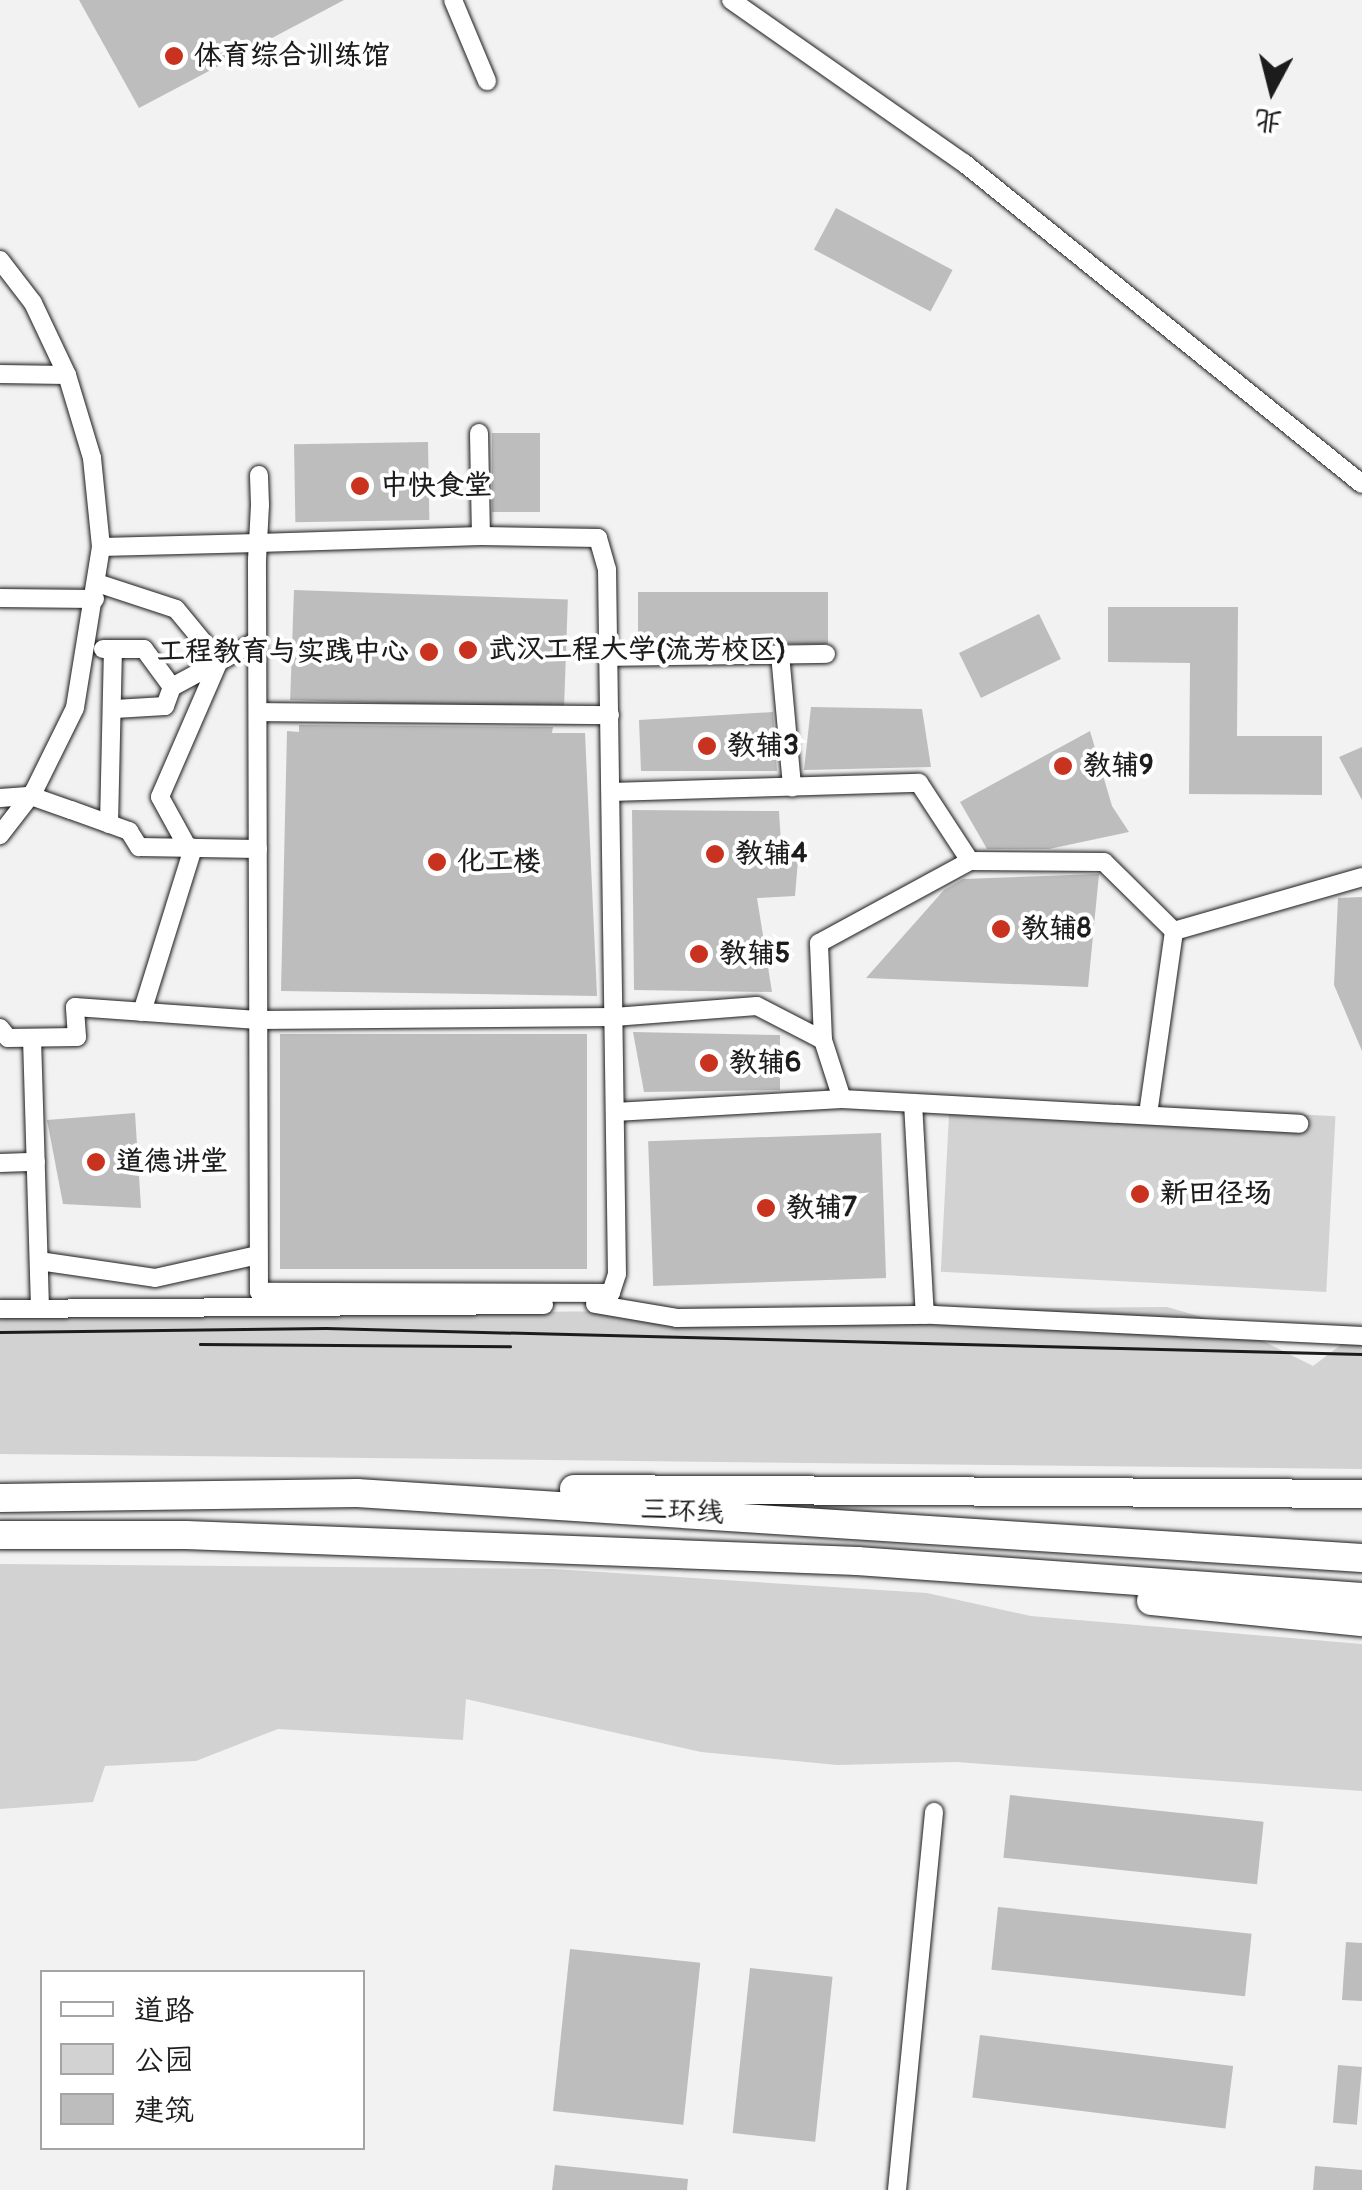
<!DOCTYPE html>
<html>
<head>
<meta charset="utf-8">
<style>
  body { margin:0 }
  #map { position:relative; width:1362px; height:2190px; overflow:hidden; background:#f2f2f2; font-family:Pangolin,"LXGW WenKai TC",sans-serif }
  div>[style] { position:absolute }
  .green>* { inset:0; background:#d2d2d2; transform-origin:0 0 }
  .building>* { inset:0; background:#bdbdbd; transform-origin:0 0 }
  .roads { filter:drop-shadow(0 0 2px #1c1c1c) drop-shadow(0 0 2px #1c1c1c) }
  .minor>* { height:18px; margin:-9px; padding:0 9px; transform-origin:9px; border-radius:9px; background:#fff }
  .trunk>* { height:28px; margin:-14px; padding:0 14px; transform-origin:14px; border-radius:14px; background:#fff }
  .tram>* { height:2.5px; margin:-1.25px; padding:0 1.25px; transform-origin:1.25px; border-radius:1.25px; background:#1c1c1c }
  .dots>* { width:28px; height:28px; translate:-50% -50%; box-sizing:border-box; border:5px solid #fff; border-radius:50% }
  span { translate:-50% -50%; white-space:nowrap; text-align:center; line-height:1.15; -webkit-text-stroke:8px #fff; paint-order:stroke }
  .poi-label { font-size:28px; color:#1c1c1c; font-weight:700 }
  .left { translate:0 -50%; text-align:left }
  .right { translate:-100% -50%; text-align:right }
  .street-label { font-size:28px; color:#1c1c1c }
  .legend { position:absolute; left:40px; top:1970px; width:325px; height:180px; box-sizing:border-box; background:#fff; border:2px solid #a4a4a4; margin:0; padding:12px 18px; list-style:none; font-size:30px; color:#1c1c1c }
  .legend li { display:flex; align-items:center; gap:20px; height:50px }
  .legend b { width:50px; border:2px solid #a4a4a4 }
  .north { position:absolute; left:1222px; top:40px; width:100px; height:100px; -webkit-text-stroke:8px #fff; paint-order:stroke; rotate:187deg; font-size:28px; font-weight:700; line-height:40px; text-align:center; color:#1c1c1c }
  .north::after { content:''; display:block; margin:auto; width:35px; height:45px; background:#1c1c1c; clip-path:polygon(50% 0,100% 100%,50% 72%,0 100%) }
</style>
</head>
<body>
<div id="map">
  <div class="green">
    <div style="left:950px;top:1096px;width:386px;height:176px;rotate:3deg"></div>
    <div style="clip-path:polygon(1167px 1307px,1233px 1326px,1313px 1366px,1362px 1329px,1362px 1469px,0 1454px,0 1316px)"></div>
    <div style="clip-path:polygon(0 1564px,553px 1569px,927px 1593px,1031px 1616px,1362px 1644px,1362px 1791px,956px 1762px,837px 1765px,701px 1752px,466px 1699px,463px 1740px,278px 1729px,196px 1761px,105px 1766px,93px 1802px,0 1809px)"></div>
  </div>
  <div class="building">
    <div style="clip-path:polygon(79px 0,344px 0,139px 108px)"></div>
    <div style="left:836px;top:208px;width:132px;height:47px;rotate:28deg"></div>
    <div style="left:492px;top:433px;width:48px;height:79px"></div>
    <div style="left:428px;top:442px;width:78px;height:134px;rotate:89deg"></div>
    <div style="left:294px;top:590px;width:274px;height:110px;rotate:2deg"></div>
    <div style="left:638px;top:592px;width:190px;height:52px"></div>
    <div style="clip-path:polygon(1108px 607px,1238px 607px,1237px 736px,1322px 736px,1322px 795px,1189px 794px,1190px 663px,1108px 662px)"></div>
    <div style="left:1039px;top:614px;width:50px;height:89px;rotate:64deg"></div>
    <div style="clip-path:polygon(811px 707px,922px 709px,931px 767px,804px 770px)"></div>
    <div style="clip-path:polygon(773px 712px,777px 771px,641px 771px,639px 720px)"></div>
    <div style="clip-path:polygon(299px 725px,553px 727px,552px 733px,585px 733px,597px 996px,281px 991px,287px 731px,299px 732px)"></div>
    <div style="clip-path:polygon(1090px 731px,1112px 806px,1129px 832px,1049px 849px,987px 849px,960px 802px)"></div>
    <div style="clip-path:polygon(1362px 747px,1362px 800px,1339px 757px)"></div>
    <div style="clip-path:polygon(632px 810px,779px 811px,782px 860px,798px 860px,795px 896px,757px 898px,772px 992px,634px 990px)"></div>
    <div style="clip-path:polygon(1099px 874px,1088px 987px,866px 978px,944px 890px,963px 879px)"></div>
    <div style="clip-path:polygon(1362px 897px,1362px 1051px,1334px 985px,1338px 898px)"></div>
    <div style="clip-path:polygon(633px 1032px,780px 1035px,780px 1090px,644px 1092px)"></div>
    <div style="left:280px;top:1034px;width:307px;height:235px"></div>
    <div style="clip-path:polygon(135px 1113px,141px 1208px,63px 1204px,47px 1120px)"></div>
    <div style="left:881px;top:1133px;width:145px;height:233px;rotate:88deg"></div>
    <div style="left:1010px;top:1795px;width:255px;height:63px;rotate:6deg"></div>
    <div style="left:998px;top:1907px;width:255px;height:63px;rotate:6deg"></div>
    <div style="clip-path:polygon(1346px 1942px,1362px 1943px,1362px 2001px,1342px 2000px)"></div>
    <div style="left:570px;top:1949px;width:131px;height:163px;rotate:6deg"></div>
    <div style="left:750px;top:1968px;width:83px;height:166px;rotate:6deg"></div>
    <div style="left:980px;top:2035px;width:255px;height:63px;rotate:7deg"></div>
    <div style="left:1338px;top:2065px;width:24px;height:58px;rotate:5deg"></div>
    <div style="clip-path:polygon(555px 2165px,688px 2179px,687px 2190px,552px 2190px)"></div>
    <div style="clip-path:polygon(1315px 2166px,1362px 2170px,1362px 2190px,1313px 2190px)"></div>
  </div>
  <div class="roads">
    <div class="minor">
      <div style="left:453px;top:0;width:88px;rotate:67.2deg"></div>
      <div style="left:731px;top:0;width:284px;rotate:35deg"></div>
      <div style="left:964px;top:163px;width:511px;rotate:38.89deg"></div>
      <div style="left:0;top:260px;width:54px;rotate:52.5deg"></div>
      <div style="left:33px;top:303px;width:80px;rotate:64.7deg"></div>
      <div style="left:67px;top:375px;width:87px;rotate:73.2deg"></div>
      <div style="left:92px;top:458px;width:89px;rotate:84.2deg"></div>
      <div style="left:101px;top:547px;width:163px;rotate:99.2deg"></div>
      <div style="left:75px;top:708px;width:93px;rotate:116.3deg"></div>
      <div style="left:34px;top:791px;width:56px;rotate:127.7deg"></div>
      <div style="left:0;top:374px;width:67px;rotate:0.9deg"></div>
      <div style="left:479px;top:433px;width:103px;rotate:88.9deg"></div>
      <div style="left:101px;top:547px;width:157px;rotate:-1.5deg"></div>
      <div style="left:258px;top:543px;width:223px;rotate:-1.8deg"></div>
      <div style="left:481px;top:536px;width:117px;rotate:1deg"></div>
      <div style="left:598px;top:538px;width:32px;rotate:74deg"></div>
      <div style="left:607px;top:569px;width:705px;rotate:89.19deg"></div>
      <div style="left:617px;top:1274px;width:20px;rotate:108deg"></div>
      <div style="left:611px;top:1293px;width:352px;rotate:-179.8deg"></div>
      <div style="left:259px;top:1292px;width:732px;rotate:-90.16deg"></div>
      <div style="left:257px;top:560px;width:17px;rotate:-87deg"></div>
      <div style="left:258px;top:543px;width:38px;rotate:-87deg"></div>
      <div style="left:260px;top:505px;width:30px;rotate:-92deg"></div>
      <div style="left:97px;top:583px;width:83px;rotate:18.2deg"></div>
      <div style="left:176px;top:609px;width:67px;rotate:50.4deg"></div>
      <div style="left:219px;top:661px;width:148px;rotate:113.5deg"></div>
      <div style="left:160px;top:797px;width:58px;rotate:61.2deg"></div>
      <div style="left:0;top:598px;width:95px;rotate:0.6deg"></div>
      <div style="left:103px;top:649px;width:41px"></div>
      <div style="left:144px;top:649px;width:47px;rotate:53.6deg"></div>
      <div style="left:780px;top:654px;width:134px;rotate:84.8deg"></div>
      <div style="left:609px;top:657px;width:217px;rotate:-0.8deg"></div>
      <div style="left:115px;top:709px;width:50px;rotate:-3.4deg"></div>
      <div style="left:165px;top:706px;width:20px;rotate:-70deg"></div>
      <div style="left:172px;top:687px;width:97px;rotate:-28.4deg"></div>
      <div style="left:258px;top:712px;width:352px;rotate:0.5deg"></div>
      <div style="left:611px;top:792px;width:308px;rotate:-1.7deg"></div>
      <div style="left:919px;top:783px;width:93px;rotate:56.8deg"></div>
      <div style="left:0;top:798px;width:31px;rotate:-4deg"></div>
      <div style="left:31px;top:796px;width:42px;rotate:19.3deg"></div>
      <div style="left:71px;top:810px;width:62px;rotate:19.9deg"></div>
      <div style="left:129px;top:831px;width:19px;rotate:58deg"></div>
      <div style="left:139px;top:847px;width:119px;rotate:1deg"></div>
      <div style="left:109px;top:824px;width:174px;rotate:-88.7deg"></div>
      <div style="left:1174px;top:931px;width:196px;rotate:-16deg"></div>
      <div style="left:142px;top:1012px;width:172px;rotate:-72.7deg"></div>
      <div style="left:0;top:1028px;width:13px;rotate:51deg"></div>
      <div style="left:8px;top:1038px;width:69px;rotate:-0.8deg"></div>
      <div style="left:77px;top:1037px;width:30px;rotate:-94deg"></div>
      <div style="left:75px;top:1007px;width:183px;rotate:4.1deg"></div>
      <div style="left:258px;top:1020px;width:356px;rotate:-0.5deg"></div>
      <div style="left:614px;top:1017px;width:143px;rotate:-4.4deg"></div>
      <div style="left:757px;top:1006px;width:74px;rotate:27.3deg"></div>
      <div style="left:32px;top:1038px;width:271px;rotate:88.3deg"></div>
      <div style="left:842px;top:1099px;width:62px;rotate:-107.9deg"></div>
      <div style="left:823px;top:1040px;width:97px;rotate:-92.4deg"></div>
      <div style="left:819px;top:943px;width:172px;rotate:-28.5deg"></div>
      <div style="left:970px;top:861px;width:134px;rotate:0.4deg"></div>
      <div style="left:1104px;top:862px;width:98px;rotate:44.6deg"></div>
      <div style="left:913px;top:1103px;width:212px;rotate:86.8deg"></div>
      <div style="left:1149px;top:1107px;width:178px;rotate:-81.9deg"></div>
      <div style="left:615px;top:1112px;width:227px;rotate:-3.3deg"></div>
      <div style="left:842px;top:1099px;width:458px;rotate:3.1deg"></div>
      <div style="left:0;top:1163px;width:36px;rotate:-2deg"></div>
      <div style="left:39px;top:1261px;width:117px;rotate:8.3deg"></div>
      <div style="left:155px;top:1278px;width:106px;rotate:-12.6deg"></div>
      <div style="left:595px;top:1304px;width:83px;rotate:9.7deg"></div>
      <div style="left:677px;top:1318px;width:257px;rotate:-0.7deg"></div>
      <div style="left:934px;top:1315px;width:429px;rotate:2.8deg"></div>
      <div style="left:0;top:1309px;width:544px;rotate:-0.42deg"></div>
      <div style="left:897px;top:2190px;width:380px;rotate:-84.4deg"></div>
    </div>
    <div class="trunk">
      <div style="left:574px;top:1489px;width:788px;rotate:0.36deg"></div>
      <div style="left:0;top:1498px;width:357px;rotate:-0.8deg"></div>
      <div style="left:357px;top:1493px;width:1007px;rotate:3.7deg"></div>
      <div style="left:0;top:1535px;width:186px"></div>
      <div style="left:186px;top:1535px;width:672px;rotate:2.22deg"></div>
      <div style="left:857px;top:1561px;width:506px;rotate:4.08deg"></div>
      <div style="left:1151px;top:1601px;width:212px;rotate:5.7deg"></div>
    </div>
  </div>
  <div class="tram">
    <div style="left:0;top:1332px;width:326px;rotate:-0.7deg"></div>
    <div style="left:326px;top:1328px;width:1036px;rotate:1.44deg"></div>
    <div style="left:200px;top:1344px;width:310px;rotate:0.4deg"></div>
  </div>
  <div class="dots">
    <div style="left:174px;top:56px;background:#c8321e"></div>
    <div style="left:360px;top:486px;background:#c8321e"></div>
    <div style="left:468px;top:650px;background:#c8321e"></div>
    <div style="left:429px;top:652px;background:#c8321e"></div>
    <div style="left:707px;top:746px;background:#c8321e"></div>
    <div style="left:1063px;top:766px;background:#c8321e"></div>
    <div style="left:715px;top:854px;background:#c8321e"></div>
    <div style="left:437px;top:862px;background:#c8321e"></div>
    <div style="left:1001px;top:929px;background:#c8321e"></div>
    <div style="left:699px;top:954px;background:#c8321e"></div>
    <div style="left:709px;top:1063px;background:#c8321e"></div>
    <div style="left:96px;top:1162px;background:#c8321e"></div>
    <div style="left:1140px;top:1194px;background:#c8321e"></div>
    <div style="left:766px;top:1208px;background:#c8321e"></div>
  </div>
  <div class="poi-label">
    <span class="left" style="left:194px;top:56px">体育综合训练馆</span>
    <span class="left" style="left:380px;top:486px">中快食堂</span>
    <span class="left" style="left:488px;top:650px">武汉工程大学(流芳校区)</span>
    <span class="right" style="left:409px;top:652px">工程教育与实践中心</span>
    <span class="left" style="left:727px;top:746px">教辅3</span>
    <span class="left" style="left:1083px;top:766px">教辅9</span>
    <span class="left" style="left:735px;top:854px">教辅4</span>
    <span class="left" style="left:457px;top:862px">化工楼</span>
    <span class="left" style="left:1021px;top:929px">教辅8</span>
    <span class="left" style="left:719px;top:954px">教辅5</span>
    <span class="left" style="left:729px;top:1063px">教辅6</span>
    <span class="left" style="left:116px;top:1162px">道德讲堂</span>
    <span class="left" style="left:1160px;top:1194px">新田径场</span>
    <span class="left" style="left:786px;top:1208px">教辅7</span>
  </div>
  <div class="street-label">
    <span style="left:682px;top:1512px;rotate:3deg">三环线</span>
  </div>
  <ul class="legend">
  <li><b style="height:12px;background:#fff"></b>道路</li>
  <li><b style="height:28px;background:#d2d2d2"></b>公园</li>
  <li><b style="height:28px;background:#bdbdbd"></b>建筑</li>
  </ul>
  <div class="north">北</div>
</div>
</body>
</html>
